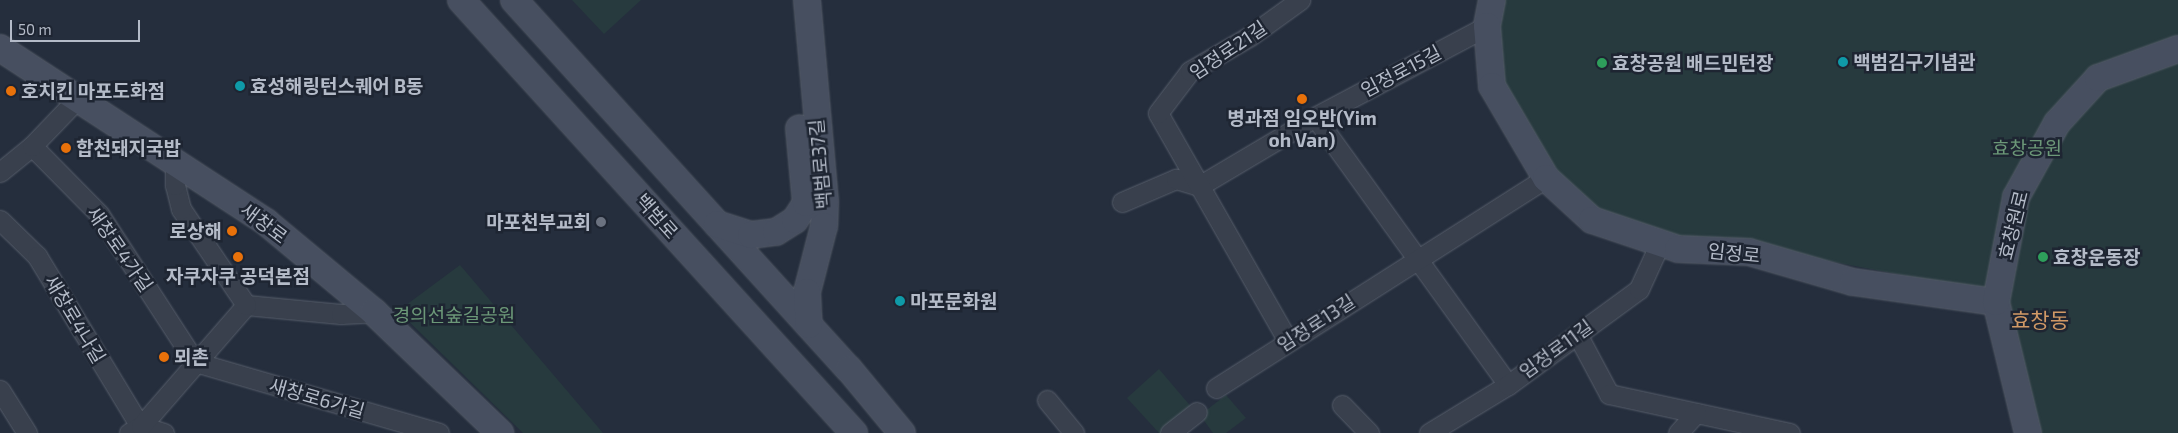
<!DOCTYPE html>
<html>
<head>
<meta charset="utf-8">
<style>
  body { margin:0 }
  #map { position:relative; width:2178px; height:433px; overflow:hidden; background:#252e3d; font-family:"Exo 2","Noto Sans KR",sans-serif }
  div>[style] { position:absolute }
  .green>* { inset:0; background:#273a3e }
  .roads { filter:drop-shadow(0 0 1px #575e6b) drop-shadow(0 0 1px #575e6b) }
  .street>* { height:19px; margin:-9.5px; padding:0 9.5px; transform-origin:9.5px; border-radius:9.5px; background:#39404d }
  .secondary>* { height:26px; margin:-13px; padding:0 13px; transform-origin:13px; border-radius:13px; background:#474f60 }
  .dots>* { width:14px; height:14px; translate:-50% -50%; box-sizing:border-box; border:2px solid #1e2532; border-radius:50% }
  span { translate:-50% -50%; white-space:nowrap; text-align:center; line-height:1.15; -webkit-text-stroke:5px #1e2532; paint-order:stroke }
  .street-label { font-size:19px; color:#b4bbc8 }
  .poi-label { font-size:19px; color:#b4bbc8; font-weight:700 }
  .left { translate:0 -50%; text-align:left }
  .right { translate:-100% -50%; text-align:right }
  .park-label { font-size:19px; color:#6c9878 }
  .quarter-label { font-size:21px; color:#d19966 }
  .scale { position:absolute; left:10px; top:20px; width:130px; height:22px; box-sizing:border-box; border:2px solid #b4bbc8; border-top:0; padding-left:6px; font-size:15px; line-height:18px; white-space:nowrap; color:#b4bbc8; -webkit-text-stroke:4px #1e2532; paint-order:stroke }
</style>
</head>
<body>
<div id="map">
  <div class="green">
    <div style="clip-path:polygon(572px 0,641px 0,604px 34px)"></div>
    <div style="clip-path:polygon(1504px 0,2178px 0,2178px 433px,2037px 433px,1990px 292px,1751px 246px,1680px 243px,1631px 228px,1580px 200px,1530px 135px,1499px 85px,1494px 28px)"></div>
    <div style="clip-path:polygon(460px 265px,603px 433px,523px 433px,398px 311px)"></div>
    <div style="clip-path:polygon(1159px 369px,1193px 409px,1163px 433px,1159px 433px,1127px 398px)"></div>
    <div style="clip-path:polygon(1226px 395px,1246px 418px,1226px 433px,1213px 433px,1200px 415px)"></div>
  </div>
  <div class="roads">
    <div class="street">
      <div style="left:1315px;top:117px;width:330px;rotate:54.2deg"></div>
      <div style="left:32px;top:146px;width:95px;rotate:45.4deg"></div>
      <div style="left:99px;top:214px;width:176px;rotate:57deg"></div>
      <div style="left:195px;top:362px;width:254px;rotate:16.2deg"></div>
      <div style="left:0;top:172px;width:41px;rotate:-39.1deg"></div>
      <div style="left:32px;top:146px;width:65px;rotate:-46.2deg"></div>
      <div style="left:1122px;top:202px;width:59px;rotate:-23.1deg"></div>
      <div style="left:1176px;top:179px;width:24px;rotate:17deg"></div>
      <div style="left:1199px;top:186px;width:135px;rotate:-30.7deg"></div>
      <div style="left:1315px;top:117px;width:195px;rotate:-27.9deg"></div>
      <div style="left:0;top:220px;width:52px;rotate:44.2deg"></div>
      <div style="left:37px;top:256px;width:207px;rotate:58.8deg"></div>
      <div style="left:246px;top:305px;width:95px;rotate:5.4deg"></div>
      <div style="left:341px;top:314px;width:33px;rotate:-3deg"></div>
      <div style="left:1577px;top:334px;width:68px;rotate:61.9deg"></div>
      <div style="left:1609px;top:394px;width:185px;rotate:12.2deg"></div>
      <div style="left:1288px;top:341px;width:262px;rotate:-119.7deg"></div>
      <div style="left:1158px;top:113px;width:53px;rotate:-52.7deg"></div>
      <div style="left:1190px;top:71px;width:69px;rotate:-30.3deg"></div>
      <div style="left:1250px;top:36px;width:62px;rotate:-35.8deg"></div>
      <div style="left:1216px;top:388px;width:391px;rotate:-32.5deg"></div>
      <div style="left:0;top:390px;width:51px;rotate:57.9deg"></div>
      <div style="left:1047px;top:400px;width:43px;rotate:50.7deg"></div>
      <div style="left:1342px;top:405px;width:39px;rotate:46deg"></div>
      <div style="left:141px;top:426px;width:24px;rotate:17deg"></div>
      <div style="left:129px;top:433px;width:14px;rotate:-30deg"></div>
      <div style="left:141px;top:426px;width:160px;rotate:-49deg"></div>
      <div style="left:246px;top:305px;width:116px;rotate:-124.1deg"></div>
      <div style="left:181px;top:209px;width:25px;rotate:-104deg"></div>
      <div style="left:175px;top:185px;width:24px;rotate:-90deg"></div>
      <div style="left:1170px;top:433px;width:34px;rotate:-38deg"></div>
      <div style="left:1429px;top:433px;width:92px;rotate:-31.3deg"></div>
      <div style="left:1508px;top:385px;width:162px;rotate:-36.2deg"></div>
      <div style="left:1639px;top:289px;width:51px;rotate:-65.5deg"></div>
      <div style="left:1678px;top:433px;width:27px;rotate:-48deg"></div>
    </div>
    <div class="secondary">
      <div style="left:461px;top:0;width:585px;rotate:47.77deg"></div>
      <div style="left:514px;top:0;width:498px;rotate:47.8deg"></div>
      <div style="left:849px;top:369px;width:83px;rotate:50.4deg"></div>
      <div style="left:807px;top:0;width:203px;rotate:84.9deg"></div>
      <div style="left:825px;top:202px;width:24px;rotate:92deg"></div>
      <div style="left:824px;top:226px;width:68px;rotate:104.4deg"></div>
      <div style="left:807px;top:292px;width:33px;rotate:87deg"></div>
      <div style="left:1492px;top:0;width:26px;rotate:101deg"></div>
      <div style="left:1487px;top:26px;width:60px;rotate:85.2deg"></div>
      <div style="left:1492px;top:86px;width:107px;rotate:59.6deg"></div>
      <div style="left:1546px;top:178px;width:62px;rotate:42.4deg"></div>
      <div style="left:1592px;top:220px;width:91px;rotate:18.6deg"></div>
      <div style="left:1678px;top:249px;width:71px;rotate:2.4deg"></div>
      <div style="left:1749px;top:252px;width:108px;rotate:16.1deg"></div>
      <div style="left:1853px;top:282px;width:144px;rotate:8deg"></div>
      <div style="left:1996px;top:302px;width:135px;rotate:76.3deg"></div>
      <div style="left:0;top:48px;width:318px;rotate:33.2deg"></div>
      <div style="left:266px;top:222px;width:141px;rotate:39.8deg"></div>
      <div style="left:374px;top:312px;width:175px;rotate:43.8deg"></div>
      <div style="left:717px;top:224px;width:36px;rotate:18deg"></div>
      <div style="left:751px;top:235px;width:25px;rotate:-7deg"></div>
      <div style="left:776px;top:232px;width:22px;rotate:-32deg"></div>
      <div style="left:795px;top:220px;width:20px;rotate:-57deg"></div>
      <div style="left:806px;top:203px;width:75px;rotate:-95.3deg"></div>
      <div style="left:1996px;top:302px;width:107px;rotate:-79.2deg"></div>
      <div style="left:2016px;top:197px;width:85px;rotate:-61deg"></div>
      <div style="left:2057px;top:123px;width:61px;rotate:-47.7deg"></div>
      <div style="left:2098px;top:78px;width:85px;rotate:-19.9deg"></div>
    </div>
  </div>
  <div class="dots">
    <div style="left:1843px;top:62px;background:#0f9aa8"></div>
    <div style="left:1602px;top:63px;background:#2e9e5b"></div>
    <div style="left:240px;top:86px;background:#0f9aa8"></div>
    <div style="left:11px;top:91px;background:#e8710a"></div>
    <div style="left:1302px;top:99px;background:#e8710a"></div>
    <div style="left:66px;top:148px;background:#e8710a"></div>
    <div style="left:601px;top:222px;background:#6b7280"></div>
    <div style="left:232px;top:231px;background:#e8710a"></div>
    <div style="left:238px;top:257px;background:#e8710a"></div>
    <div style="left:2043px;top:257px;background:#2e9e5b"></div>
    <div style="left:900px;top:301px;background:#0f9aa8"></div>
    <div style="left:164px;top:357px;background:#e8710a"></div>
  </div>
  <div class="street-label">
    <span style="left:1228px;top:50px;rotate:-34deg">임정로21길</span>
    <span style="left:1401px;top:71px;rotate:-28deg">임정로15길</span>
    <span style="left:820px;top:164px;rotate:-95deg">백범로37길</span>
    <span style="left:657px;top:216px;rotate:48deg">백범로</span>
    <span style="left:264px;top:223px;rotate:37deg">새창로</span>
    <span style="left:2013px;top:225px;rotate:-76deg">효창원로</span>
    <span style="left:120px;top:249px;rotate:55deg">새창로4가길</span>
    <span style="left:1734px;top:253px;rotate:6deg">임정로</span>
    <span style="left:75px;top:319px;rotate:59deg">새창로4나길</span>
    <span style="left:1316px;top:323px;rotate:-33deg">임정로13길</span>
    <span style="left:1556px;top:349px;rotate:-36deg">임정로11길</span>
    <span style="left:317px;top:398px;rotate:16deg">새창로6가길</span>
  </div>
  <div class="poi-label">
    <span class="left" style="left:1853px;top:62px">백범김구기념관</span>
    <span class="left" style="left:1612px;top:63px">효창공원 배드민턴장</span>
    <span class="left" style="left:250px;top:86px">효성해링턴스퀘어 B동</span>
    <span class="left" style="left:21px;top:91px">호치킨 마포도화점</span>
    <span style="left:1302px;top:129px">병과점 임오반(Yim<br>oh Van)</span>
    <span class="left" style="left:76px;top:148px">합천돼지국밥</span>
    <span class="right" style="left:591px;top:222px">마포천부교회</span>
    <span class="right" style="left:222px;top:231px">로상해</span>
    <span class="left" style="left:2053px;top:257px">효창운동장</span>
    <span style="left:238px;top:276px">자쿠자쿠 공덕본점</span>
    <span class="left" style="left:910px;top:301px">마포문화원</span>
    <span class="left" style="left:174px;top:357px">뫼촌</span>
  </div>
  <div class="park-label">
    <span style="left:2027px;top:148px">효창공원</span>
    <span style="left:454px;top:315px">경의선숲길공원</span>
  </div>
  <div class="quarter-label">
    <span style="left:2040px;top:320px">효창동</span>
  </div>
  <div class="scale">50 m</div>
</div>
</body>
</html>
